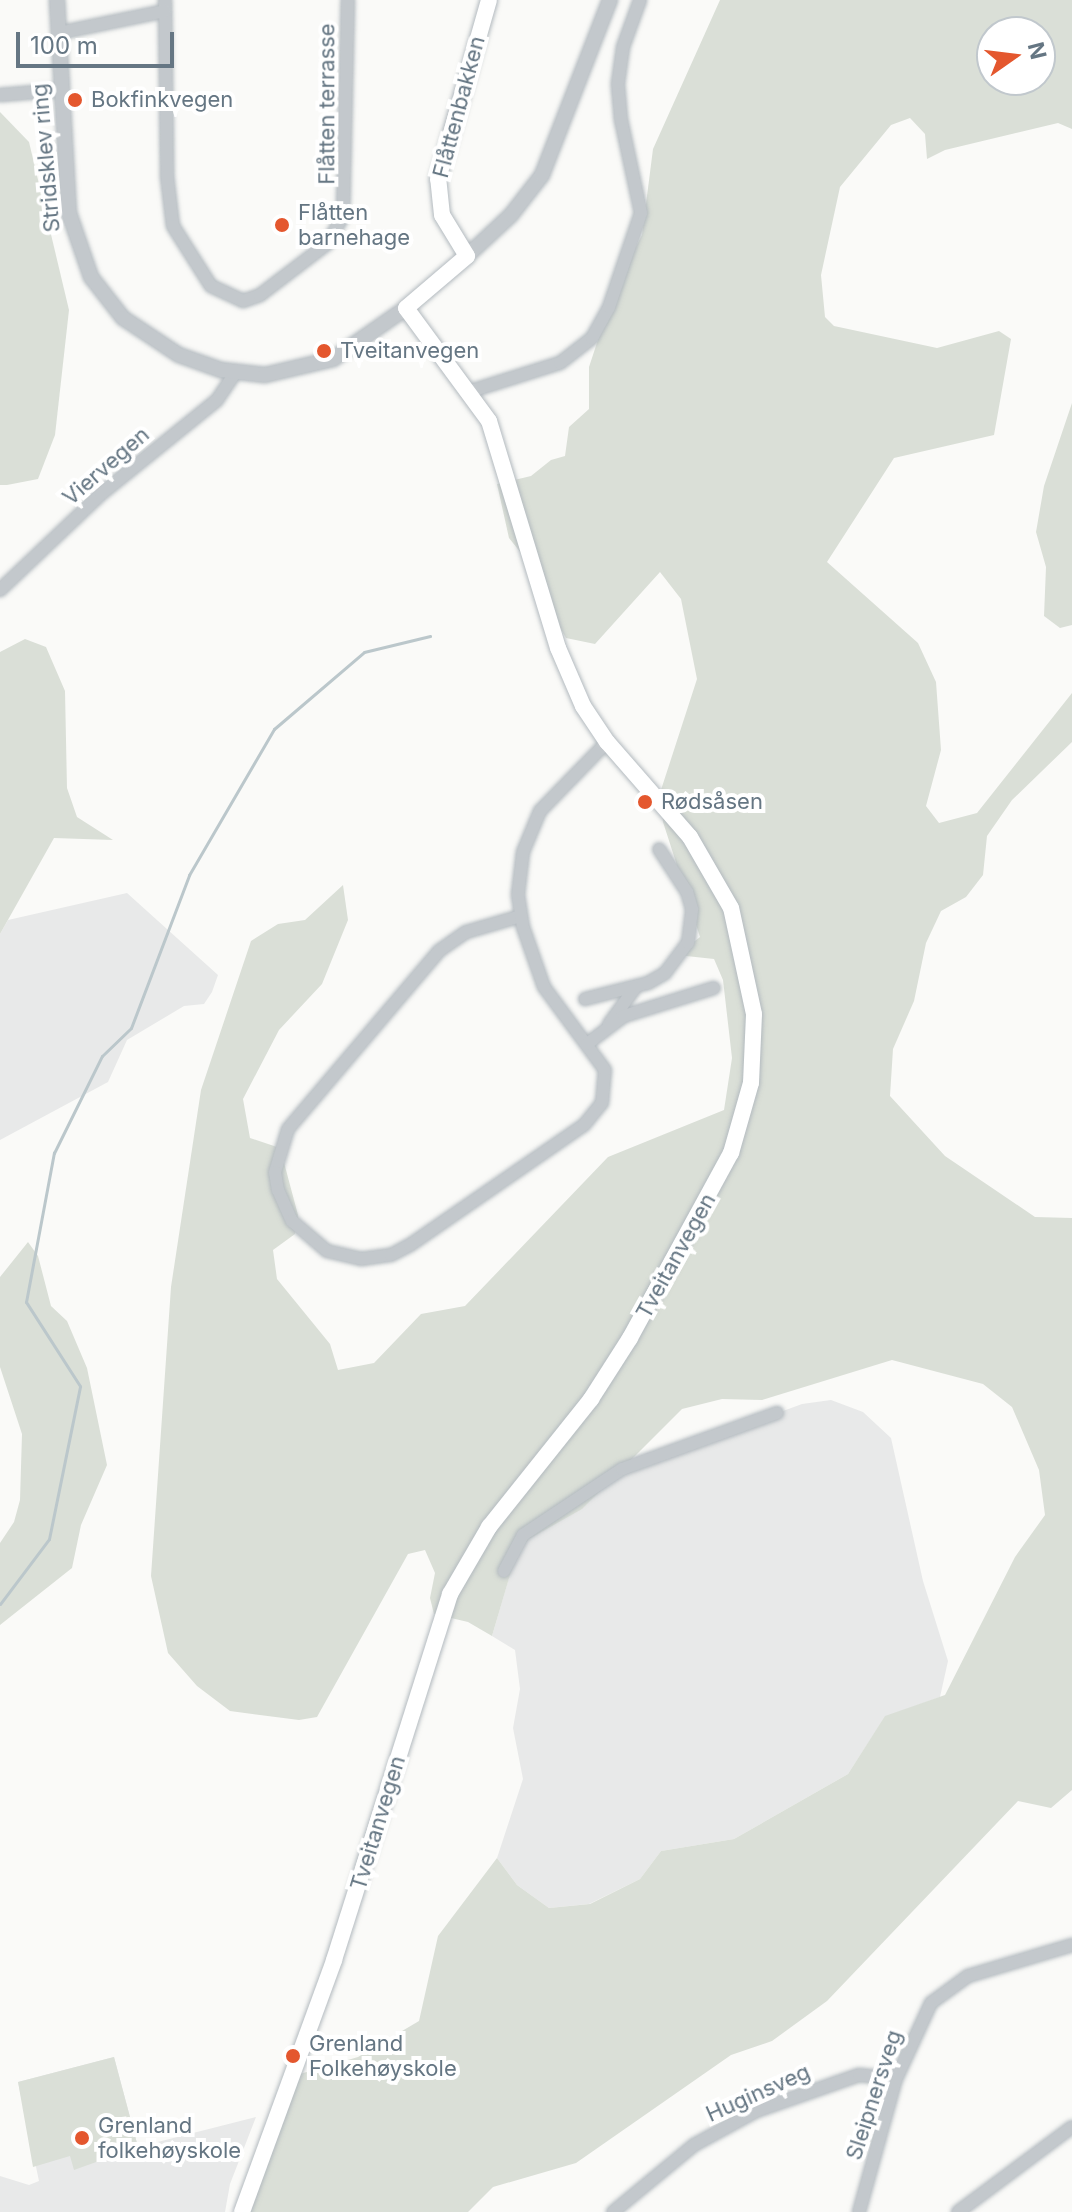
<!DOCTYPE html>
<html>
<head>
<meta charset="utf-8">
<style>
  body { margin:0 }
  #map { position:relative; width:1072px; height:2212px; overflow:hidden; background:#fafaf8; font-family:Inter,sans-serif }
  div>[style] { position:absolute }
  .built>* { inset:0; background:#e8e9e9 }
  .green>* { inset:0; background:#dadfd7 }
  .stream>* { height:3px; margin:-1.5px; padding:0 1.5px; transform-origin:1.5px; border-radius:1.5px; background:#bbc7cb }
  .roads { filter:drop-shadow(0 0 2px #b3babf) drop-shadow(0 0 2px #b3babf) }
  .minor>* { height:12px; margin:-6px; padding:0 6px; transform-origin:6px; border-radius:6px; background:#c3c8cc }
  .tertiary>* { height:14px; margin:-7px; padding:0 7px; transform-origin:7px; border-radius:7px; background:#c3c8cc }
  .secondary>* { height:16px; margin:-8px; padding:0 8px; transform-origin:8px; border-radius:8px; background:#fff }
  .dots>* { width:22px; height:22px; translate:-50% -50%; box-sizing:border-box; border:4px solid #fff; border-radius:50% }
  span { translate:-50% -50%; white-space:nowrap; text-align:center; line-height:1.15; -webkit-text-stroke:8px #fff; paint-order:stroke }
  .poi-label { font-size:22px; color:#657683 }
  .left { translate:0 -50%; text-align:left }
  .street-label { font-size:22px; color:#657683 }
  .north { position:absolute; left:976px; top:16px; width:80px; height:80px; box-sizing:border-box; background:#fff; border:2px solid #c1c8cd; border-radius:50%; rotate:76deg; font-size:22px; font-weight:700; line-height:32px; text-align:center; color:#657683 }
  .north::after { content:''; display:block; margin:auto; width:28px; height:36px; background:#e4572e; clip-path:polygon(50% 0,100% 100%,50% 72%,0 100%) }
  .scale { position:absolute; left:16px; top:32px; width:158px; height:36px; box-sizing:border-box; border:4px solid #657683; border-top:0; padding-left:10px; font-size:24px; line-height:28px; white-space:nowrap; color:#657683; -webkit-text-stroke:6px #fff; paint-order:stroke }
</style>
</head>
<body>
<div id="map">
  <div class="built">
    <div style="clip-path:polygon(127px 893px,218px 975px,212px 992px,204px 1004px,184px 1006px,127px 1040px,108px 1082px,0 1140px,0 934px,8px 920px)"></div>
    <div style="clip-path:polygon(831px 1400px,863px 1412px,891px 1438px,923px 1581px,948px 1661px,940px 1697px,885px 1717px,848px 1774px,734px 1839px,661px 1851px,640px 1879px,589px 1904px,549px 1908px,517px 1885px,497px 1858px,523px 1779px,513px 1728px,520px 1689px,515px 1650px,492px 1636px,515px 1557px,530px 1538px,634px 1466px,802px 1404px)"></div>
    <div style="clip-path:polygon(114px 2057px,138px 2147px,256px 2117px,230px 2184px,225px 2212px,0 2212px,0 2176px,29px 2185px,39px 2181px,18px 2082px)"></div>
  </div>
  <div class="green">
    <div style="clip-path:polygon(evenodd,720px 0,1072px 0,1072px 129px,1058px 123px,945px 150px,927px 159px,925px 134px,910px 118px,891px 125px,840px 187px,821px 275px,825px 317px,834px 326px,937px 348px,999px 331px,1011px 339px,994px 435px,894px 458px,827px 562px,918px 643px,936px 682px,941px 750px,926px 806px,939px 823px,977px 813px,1072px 693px,1072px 742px,1012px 800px,987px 836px,983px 875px,966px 897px,941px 911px,926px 943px,914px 1001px,893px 1049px,890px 1096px,945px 1156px,1035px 1217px,1072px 1218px,1072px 1790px,1051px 1808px,1018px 1801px,827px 2001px,772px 2041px,731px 2055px,576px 2163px,493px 2187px,468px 2212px,245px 2212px,293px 2076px,358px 2057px,419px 2021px,438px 1936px,497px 1858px,517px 1885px,549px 1908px,590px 1904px,640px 1879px,661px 1851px,734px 1839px,848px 1774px,885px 1716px,945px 1695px,1015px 1557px,1045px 1515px,1039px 1470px,1012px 1407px,983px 1384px,892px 1360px,762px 1400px,722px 1399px,682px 1409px,582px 1509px,529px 1539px,515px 1558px,492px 1636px,468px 1622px,434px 1614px,430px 1598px,435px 1573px,425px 1550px,408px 1554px,317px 1717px,299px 1720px,230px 1711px,197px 1686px,168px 1653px,151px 1576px,171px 1287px,201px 1090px,251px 941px,278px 924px,305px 920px,343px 885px,348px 920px,322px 984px,279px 1030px,243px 1099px,250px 1138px,277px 1147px,282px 1155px,298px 1215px,295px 1234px,273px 1250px,277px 1279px,330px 1344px,338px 1370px,374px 1363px,421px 1314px,465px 1306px,608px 1157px,724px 1110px,732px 1058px,723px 980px,714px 959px,677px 955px,700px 937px,663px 822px,660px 793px,697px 679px,681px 599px,660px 572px,595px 644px,566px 638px,552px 614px,545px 583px,509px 538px,497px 484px,531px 476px,551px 460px,565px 456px,569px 427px,589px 409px,589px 367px,615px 288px,642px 235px,653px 149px,720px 0,992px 32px,1040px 32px,1040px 80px,992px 80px,992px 32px)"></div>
    <div style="clip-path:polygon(0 112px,29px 142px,69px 310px,55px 435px,38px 479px,7px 485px,0 485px)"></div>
    <div style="clip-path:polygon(1072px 403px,1072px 625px,1060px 628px,1044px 616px,1046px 567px,1036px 532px,1044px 486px)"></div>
    <div style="clip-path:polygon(25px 639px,46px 647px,65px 691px,67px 788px,77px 817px,113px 840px,54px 838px,0 934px,0 652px)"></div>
    <div style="clip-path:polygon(28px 1242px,38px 1256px,51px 1306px,67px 1321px,87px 1368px,107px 1465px,81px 1525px,72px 1568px,0 1625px,0 1543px,14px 1522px,20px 1500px,22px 1434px,0 1367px,0 1277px)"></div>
    <div style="clip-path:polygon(114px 2057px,138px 2147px,74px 2170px,70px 2156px,33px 2167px,18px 2082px)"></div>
  </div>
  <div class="stream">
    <div style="left:0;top:1604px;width:81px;rotate:-53deg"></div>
    <div style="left:49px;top:1539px;width:156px;rotate:-78.5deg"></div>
    <div style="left:80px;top:1386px;width:100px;rotate:-122.7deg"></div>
    <div style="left:26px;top:1302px;width:152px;rotate:-79.4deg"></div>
    <div style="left:54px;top:1153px;width:108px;rotate:-63.7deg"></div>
    <div style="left:102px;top:1056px;width:40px;rotate:-44deg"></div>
    <div style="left:131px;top:1028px;width:164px;rotate:-69.2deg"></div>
    <div style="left:189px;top:875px;width:169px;rotate:-59.8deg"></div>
    <div style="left:274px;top:729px;width:118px;rotate:-40.5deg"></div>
    <div style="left:364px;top:652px;width:68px;rotate:-13.6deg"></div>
  </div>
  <div class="roads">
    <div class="minor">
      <div style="left:165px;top:0;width:176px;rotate:89.3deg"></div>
      <div style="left:167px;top:176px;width:50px;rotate:83.2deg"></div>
      <div style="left:173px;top:226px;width:71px;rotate:57.7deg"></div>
      <div style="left:211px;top:286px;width:35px;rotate:25deg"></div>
      <div style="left:243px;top:301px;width:18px;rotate:-19deg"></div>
      <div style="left:260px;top:295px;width:84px;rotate:-37.3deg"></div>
      <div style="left:327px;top:244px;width:32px;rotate:-60deg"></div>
      <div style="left:343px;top:216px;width:216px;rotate:-88.7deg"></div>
      <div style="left:59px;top:33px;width:108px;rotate:-11.7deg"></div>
      <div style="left:0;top:95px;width:61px;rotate:-4.7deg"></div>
      <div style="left:471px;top:391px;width:93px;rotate:-17.5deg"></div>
      <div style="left:560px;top:363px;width:41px;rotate:-38deg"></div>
      <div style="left:592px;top:338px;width:35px;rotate:-61deg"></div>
      <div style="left:609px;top:307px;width:99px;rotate:-71.2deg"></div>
      <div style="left:641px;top:213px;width:95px;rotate:-102.1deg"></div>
      <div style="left:621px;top:120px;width:37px;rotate:-95deg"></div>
      <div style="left:618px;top:83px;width:36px;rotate:-82deg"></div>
      <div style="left:623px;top:47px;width:50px;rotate:-70.1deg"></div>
      <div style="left:0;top:590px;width:139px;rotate:-43.5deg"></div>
      <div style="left:101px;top:494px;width:149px;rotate:-39deg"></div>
      <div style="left:217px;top:400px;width:32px;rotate:-56deg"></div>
      <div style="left:521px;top:916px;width:57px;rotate:163.8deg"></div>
      <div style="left:466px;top:932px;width:33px;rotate:145deg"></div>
      <div style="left:439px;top:951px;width:233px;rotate:130.3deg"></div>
      <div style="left:288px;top:1129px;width:45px;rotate:106.8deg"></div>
      <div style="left:275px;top:1172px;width:18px;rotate:81deg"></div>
      <div style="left:278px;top:1190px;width:34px;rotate:66deg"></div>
      <div style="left:292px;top:1221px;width:46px;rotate:40.6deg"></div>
      <div style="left:327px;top:1251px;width:35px;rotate:13deg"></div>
      <div style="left:361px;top:1259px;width:30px;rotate:-8deg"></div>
      <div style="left:391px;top:1255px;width:21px;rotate:-28deg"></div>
      <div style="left:410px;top:1245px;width:211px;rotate:-34.6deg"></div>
      <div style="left:584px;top:1125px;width:28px;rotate:-51deg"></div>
      <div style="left:602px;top:1103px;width:33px;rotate:-85deg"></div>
      <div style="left:605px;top:1070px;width:103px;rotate:-126.3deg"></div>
      <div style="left:544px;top:987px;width:64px;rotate:-109.3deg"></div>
      <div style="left:523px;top:927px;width:33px;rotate:-99deg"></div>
      <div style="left:518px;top:894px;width:42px;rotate:-83.2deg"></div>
      <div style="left:523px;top:852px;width:44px;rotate:-67.5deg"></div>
      <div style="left:540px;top:811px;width:96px;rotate:-45.8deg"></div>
      <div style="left:585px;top:999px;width:65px;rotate:-14.3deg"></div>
      <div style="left:648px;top:983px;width:20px;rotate:-30deg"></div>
      <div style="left:665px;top:973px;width:38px;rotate:-53deg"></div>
      <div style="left:688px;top:943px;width:34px;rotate:-83deg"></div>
      <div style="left:692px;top:909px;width:18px;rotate:-106deg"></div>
      <div style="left:687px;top:892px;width:51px;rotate:-123.1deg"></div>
      <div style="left:609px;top:1024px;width:44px;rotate:-54.2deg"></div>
      <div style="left:587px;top:1044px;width:46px;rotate:-37.1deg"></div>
      <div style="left:624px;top:1016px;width:94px;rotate:-17.3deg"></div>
      <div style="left:504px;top:1571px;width:41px;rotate:-62.2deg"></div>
      <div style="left:523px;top:1535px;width:119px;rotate:-33.7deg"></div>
      <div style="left:622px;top:1469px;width:165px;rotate:-19.9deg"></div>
      <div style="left:613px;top:2212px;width:105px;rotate:-39.6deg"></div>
      <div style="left:694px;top:2145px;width:71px;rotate:-28.7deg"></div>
      <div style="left:756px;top:2111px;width:109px;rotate:-19.3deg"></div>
      <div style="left:859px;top:2075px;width:37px;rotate:6deg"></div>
      <div style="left:859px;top:2212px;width:138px;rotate:-74.5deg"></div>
      <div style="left:896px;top:2079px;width:84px;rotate:-65.3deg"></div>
      <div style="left:931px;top:2003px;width:46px;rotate:-36.1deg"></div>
      <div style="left:968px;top:1976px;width:109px;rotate:-16.6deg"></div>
      <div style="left:958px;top:2212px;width:142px;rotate:-36.7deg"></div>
    </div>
    <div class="tertiary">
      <div style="left:57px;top:0;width:213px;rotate:86.8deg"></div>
      <div style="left:69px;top:213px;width:68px;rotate:71deg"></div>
      <div style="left:91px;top:277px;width:52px;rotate:52deg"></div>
      <div style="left:123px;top:318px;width:67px;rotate:33.5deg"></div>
      <div style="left:179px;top:355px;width:45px;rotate:19.7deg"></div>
      <div style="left:221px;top:370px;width:44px;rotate:6.5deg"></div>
      <div style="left:265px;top:375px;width:70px;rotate:-13.2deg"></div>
      <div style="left:333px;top:359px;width:89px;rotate:-34.9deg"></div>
      <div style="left:467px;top:256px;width:60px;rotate:-43deg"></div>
      <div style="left:511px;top:215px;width:51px;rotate:-52.2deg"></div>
      <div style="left:542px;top:175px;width:188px;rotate:-68.8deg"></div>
    </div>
    <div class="secondary">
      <div style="left:242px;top:2212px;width:268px;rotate:-69.9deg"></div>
      <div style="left:334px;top:1960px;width:384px;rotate:-72.4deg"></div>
      <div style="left:450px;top:1594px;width:78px;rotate:-59.8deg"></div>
      <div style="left:489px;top:1527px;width:164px;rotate:-51.4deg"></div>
      <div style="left:591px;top:1399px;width:72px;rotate:-57.4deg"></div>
      <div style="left:630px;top:1338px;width:211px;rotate:-61.4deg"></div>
      <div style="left:731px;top:1153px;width:73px;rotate:-74.1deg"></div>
      <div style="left:751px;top:1083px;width:69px;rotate:-87.5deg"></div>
      <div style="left:754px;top:1014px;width:108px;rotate:-102.2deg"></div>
      <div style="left:731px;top:908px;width:82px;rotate:-120deg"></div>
      <div style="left:690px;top:837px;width:126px;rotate:-131.1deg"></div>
      <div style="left:607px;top:742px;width:43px;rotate:-123.7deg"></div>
      <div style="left:583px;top:706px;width:63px;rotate:-113.3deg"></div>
      <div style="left:558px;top:648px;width:237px;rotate:-106.9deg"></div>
      <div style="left:489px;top:421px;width:140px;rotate:-126.3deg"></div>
      <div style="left:406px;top:308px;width:80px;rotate:-40.4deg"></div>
      <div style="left:467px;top:256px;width:48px;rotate:-121.4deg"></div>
      <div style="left:442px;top:215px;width:36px;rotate:-96deg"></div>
      <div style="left:438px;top:179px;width:186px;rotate:-74.1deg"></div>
    </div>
  </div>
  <div class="dots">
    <div style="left:75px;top:100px;background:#e4572e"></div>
    <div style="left:282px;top:225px;background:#e4572e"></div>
    <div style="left:324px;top:351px;background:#e4572e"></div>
    <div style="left:645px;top:802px;background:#e4572e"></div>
    <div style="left:293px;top:2056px;background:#e4572e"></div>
    <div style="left:82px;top:2138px;background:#e4572e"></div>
  </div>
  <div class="poi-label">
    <span class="left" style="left:91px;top:100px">Bokfinkvegen</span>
    <span class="left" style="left:298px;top:225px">Flåtten<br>barnehage</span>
    <span class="left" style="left:340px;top:351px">Tveitanvegen</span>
    <span class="left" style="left:661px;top:802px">Rødsåsen</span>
    <span class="left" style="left:309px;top:2056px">Grenland<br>Folkehøyskole</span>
    <span class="left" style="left:98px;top:2138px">Grenland<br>folkehøyskole</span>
  </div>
  <div class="street-label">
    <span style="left:327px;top:104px;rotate:-90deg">Flåtten terrasse</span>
    <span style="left:459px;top:107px;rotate:-75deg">Flåttenbakken</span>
    <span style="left:46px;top:158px;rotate:-95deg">Stridsklev ring</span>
    <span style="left:106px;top:466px;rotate:-41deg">Viervegen</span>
    <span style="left:676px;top:1256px;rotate:-61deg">Tveitanvegen</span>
    <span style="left:378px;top:1823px;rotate:-73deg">Tveitanvegen</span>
    <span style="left:758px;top:2093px;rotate:-24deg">Huginsveg</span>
    <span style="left:874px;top:2095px;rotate:-72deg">Sleipnersveg</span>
  </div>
  <div class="north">N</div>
  <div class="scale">100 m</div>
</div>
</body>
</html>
